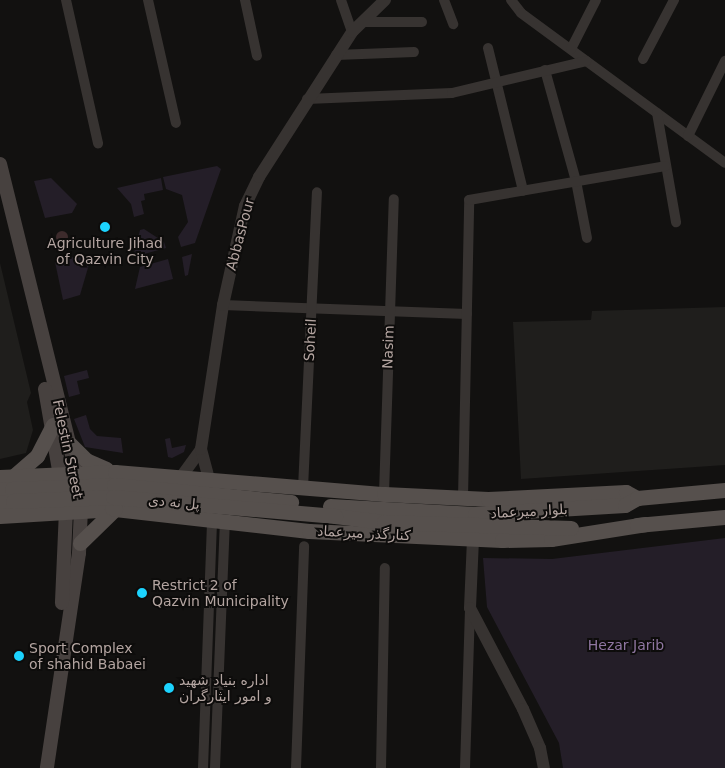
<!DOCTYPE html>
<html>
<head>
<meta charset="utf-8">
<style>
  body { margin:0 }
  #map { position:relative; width:725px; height:768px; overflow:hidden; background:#121110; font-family:"DejaVu Sans","Noto Naskh Arabic",sans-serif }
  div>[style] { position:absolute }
  .built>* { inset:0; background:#1f1e1c }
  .green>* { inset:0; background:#241e28 }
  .water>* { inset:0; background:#3d2b2c }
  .round { border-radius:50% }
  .minor>* { height:10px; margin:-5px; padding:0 5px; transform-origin:5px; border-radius:5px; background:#373331 }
  .tertiary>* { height:12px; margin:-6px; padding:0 6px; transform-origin:6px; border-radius:6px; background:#373331 }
  .secondary>* { height:14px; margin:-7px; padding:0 7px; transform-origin:7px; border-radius:7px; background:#47413f }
  .primary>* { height:15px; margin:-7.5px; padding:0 7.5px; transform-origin:7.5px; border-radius:7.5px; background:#56504d }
  .primary-bridge>* { height:15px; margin:-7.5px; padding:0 7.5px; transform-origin:7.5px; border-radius:7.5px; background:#56504d }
  .dots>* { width:14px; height:14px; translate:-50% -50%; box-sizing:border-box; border:2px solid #0d0c0b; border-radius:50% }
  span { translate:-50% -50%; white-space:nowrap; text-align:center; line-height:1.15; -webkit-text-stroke:4px #0d0c0b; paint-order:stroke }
  .street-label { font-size:14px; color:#b4a5a1 }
  .poi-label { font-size:14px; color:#b4a5a1 }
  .left { translate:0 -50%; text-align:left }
  .park-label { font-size:14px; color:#8f76a1 }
</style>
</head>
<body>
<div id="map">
  <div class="built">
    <div style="clip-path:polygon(0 263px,31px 393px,27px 402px,33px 430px,26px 453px,0 459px)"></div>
    <div style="clip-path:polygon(725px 307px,725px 465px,521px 479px,513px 322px,591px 320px,592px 311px)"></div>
  </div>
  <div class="green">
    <div style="clip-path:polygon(217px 166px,221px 169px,195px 243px,181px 247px,178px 237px,188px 222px,182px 195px,166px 189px,163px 177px)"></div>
    <div style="clip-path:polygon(51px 178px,77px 204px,72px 213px,45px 218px,34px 181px)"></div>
    <div style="clip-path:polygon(161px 178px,163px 190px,144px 194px,145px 200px,141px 201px,144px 214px,134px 217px,131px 204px,117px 188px)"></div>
    <div style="clip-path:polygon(144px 229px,164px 242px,166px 248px,133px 257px,140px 230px)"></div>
    <div style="clip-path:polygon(192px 254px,188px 275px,185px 276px,182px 257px)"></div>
    <div style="clip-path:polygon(81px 255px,90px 261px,80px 295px,63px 300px,55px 262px)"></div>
    <div style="clip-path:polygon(168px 259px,173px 279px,135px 289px,140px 267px)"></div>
    <div style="clip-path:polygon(87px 370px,89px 378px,77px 381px,80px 394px,69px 397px,64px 376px)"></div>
    <div style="clip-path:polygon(86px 415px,90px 429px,97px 436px,121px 438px,123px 453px,85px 447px,74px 419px)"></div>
    <div style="clip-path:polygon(170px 438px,172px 448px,186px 445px,184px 452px,172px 458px,168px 457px,165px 439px)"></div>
    <div style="clip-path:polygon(725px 538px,725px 768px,563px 768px,559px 743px,487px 607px,483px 558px,552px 559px)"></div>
  </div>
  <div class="water">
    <div class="round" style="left:56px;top:231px;width:12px;height:12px"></div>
  </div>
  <div class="minor">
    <div style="left:66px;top:0;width:147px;rotate:77.4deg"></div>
    <div style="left:148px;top:0;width:126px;rotate:77.2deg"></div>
    <div style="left:245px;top:0;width:57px;rotate:77.9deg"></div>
    <div style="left:341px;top:0;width:34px;rotate:71deg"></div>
    <div style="left:444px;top:0;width:26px;rotate:69deg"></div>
    <div style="left:511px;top:0;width:16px;rotate:52deg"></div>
    <div style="left:521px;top:13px;width:253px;rotate:36.3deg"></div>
    <div style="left:362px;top:22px;width:60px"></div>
    <div style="left:488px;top:48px;width:147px;rotate:76.2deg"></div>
    <div style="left:571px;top:49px;width:55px;rotate:-63deg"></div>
    <div style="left:336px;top:55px;width:78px;rotate:-2.2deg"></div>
    <div style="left:643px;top:59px;width:67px;rotate:-62.3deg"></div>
    <div style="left:545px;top:70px;width:115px;rotate:74.4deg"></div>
    <div style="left:576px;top:181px;width:58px;rotate:79.1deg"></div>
    <div style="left:307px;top:99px;width:145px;rotate:-2.4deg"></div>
    <div style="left:452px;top:93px;width:138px;rotate:-13.4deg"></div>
    <div style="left:657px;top:113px;width:111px;rotate:80.1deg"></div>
    <div style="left:688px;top:136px;width:84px;rotate:-63.7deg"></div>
    <div style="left:223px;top:305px;width:244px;rotate:2.1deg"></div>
    <div style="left:303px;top:488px;width:296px;rotate:-87.3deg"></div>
    <div style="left:384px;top:494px;width:295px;rotate:-88.1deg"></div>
    <div style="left:463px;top:498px;width:298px;rotate:-88.8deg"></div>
    <div style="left:469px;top:200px;width:199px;rotate:-9.8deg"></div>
    <div style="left:203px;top:768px;width:246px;rotate:-87.9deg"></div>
    <div style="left:215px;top:768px;width:245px;rotate:-87.7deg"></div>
    <div style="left:296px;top:768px;width:222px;rotate:-87.9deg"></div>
    <div style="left:381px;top:768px;width:200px;rotate:-88.9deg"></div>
    <div style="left:465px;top:768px;width:160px;rotate:-88.2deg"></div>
  </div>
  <div class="tertiary">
    <div style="left:181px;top:477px;width:34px;rotate:-54deg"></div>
    <div style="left:209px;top:479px;width:31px;rotate:-105deg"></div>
    <div style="left:201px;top:449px;width:146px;rotate:-81.3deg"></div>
    <div style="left:223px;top:305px;width:101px;rotate:-77.5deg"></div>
    <div style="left:245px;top:206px;width:32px;rotate:-64deg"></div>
    <div style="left:259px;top:177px;width:172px;rotate:-57.3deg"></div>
    <div style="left:352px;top:32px;width:46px;rotate:-44.1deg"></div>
    <div style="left:473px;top:539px;width:69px;rotate:92.5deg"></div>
    <div style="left:470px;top:608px;width:114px;rotate:62.3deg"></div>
    <div style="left:523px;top:709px;width:43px;rotate:66.4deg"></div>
    <div style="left:540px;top:748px;width:20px;rotate:79deg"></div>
  </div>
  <div class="secondary">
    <div style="left:0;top:164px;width:308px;rotate:76.1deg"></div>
    <div style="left:74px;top:463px;width:47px;rotate:81.3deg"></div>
    <div style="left:81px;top:509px;width:44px;rotate:92.6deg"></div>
    <div style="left:79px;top:553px;width:217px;rotate:98.5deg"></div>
    <div style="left:45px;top:389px;width:123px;rotate:80.2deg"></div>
    <div style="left:66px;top:510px;width:93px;rotate:92.5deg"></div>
  </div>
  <div class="primary">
    <div style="left:68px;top:442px;width:25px;rotate:45deg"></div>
    <div style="left:86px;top:460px;width:22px;rotate:24deg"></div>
    <div style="left:15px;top:475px;width:29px;rotate:-41deg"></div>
    <div style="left:37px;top:456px;width:35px;rotate:-63deg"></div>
    <div style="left:0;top:477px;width:115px;rotate:-2.5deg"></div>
    <div style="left:115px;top:472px;width:270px;rotate:4.7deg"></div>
    <div style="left:384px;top:494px;width:104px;rotate:2.8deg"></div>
    <div style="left:488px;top:499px;width:138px;rotate:-2.9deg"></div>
    <div style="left:626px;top:492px;width:13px;rotate:29deg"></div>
    <div style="left:0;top:490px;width:12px;rotate:-5deg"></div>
    <div style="left:0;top:503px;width:13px;rotate:-9deg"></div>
    <div style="left:330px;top:506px;width:145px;rotate:3.2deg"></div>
    <div style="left:475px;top:514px;width:150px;rotate:-3.4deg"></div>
    <div style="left:625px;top:505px;width:14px;rotate:-30deg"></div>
    <div style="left:637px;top:498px;width:88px;rotate:-5.2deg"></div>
    <div style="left:0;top:516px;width:115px;rotate:-3.5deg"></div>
    <div style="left:115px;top:509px;width:195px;rotate:6.5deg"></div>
    <div style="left:309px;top:531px;width:193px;rotate:2.7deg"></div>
    <div style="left:502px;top:540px;width:49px;rotate:-1.2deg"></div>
    <div style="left:551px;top:539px;width:96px;rotate:-9deg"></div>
    <div style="left:335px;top:516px;width:49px;rotate:7deg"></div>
    <div style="left:384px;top:522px;width:187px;rotate:1.8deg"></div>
    <div style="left:637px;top:525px;width:88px;rotate:-5.2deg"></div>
    <div style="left:80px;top:543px;width:49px;rotate:-44.2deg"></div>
    <div style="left:115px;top:509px;width:3px;rotate:-162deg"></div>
  </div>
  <div class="primary-bridge">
    <div style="left:12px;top:489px;width:102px;rotate:-2.2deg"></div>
    <div style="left:114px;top:485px;width:178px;rotate:5.5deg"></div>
    <div style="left:13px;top:501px;width:100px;rotate:-2.3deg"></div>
    <div style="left:113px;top:497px;width:223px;rotate:4.9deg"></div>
  </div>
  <div class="dots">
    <div style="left:105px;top:227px;background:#1cd3fe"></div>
    <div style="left:142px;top:593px;background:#1cd3fe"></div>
    <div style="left:19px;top:656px;background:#1cd3fe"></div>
    <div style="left:169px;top:688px;background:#1cd3fe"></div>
  </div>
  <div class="street-label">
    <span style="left:240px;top:234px;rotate:-75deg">AbbasPour</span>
    <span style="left:310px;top:340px;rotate:-87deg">Soheil</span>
    <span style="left:388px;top:347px;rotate:-88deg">Nasim</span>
    <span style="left:68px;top:449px;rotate:78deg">Felestin Street</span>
    <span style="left:174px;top:502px;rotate:5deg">پل نه دی</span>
    <span style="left:529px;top:511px;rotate:-3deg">بلوار میرعماد</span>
    <span style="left:364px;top:533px;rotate:3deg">کنارگذر میرعماد</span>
  </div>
  <div class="poi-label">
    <span style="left:105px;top:251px">Agriculture Jihad<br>of Qazvin City</span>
    <span class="left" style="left:152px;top:593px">Restrict 2 of<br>Qazvin Municipality</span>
    <span class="left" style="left:29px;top:656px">Sport Complex<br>of shahid Babaei</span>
    <span class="left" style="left:179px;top:688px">اداره بنیاد شهید<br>و امور ایثارگران</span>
  </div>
  <div class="park-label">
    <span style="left:626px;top:645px">Hezar Jarib</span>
  </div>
</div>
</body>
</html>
